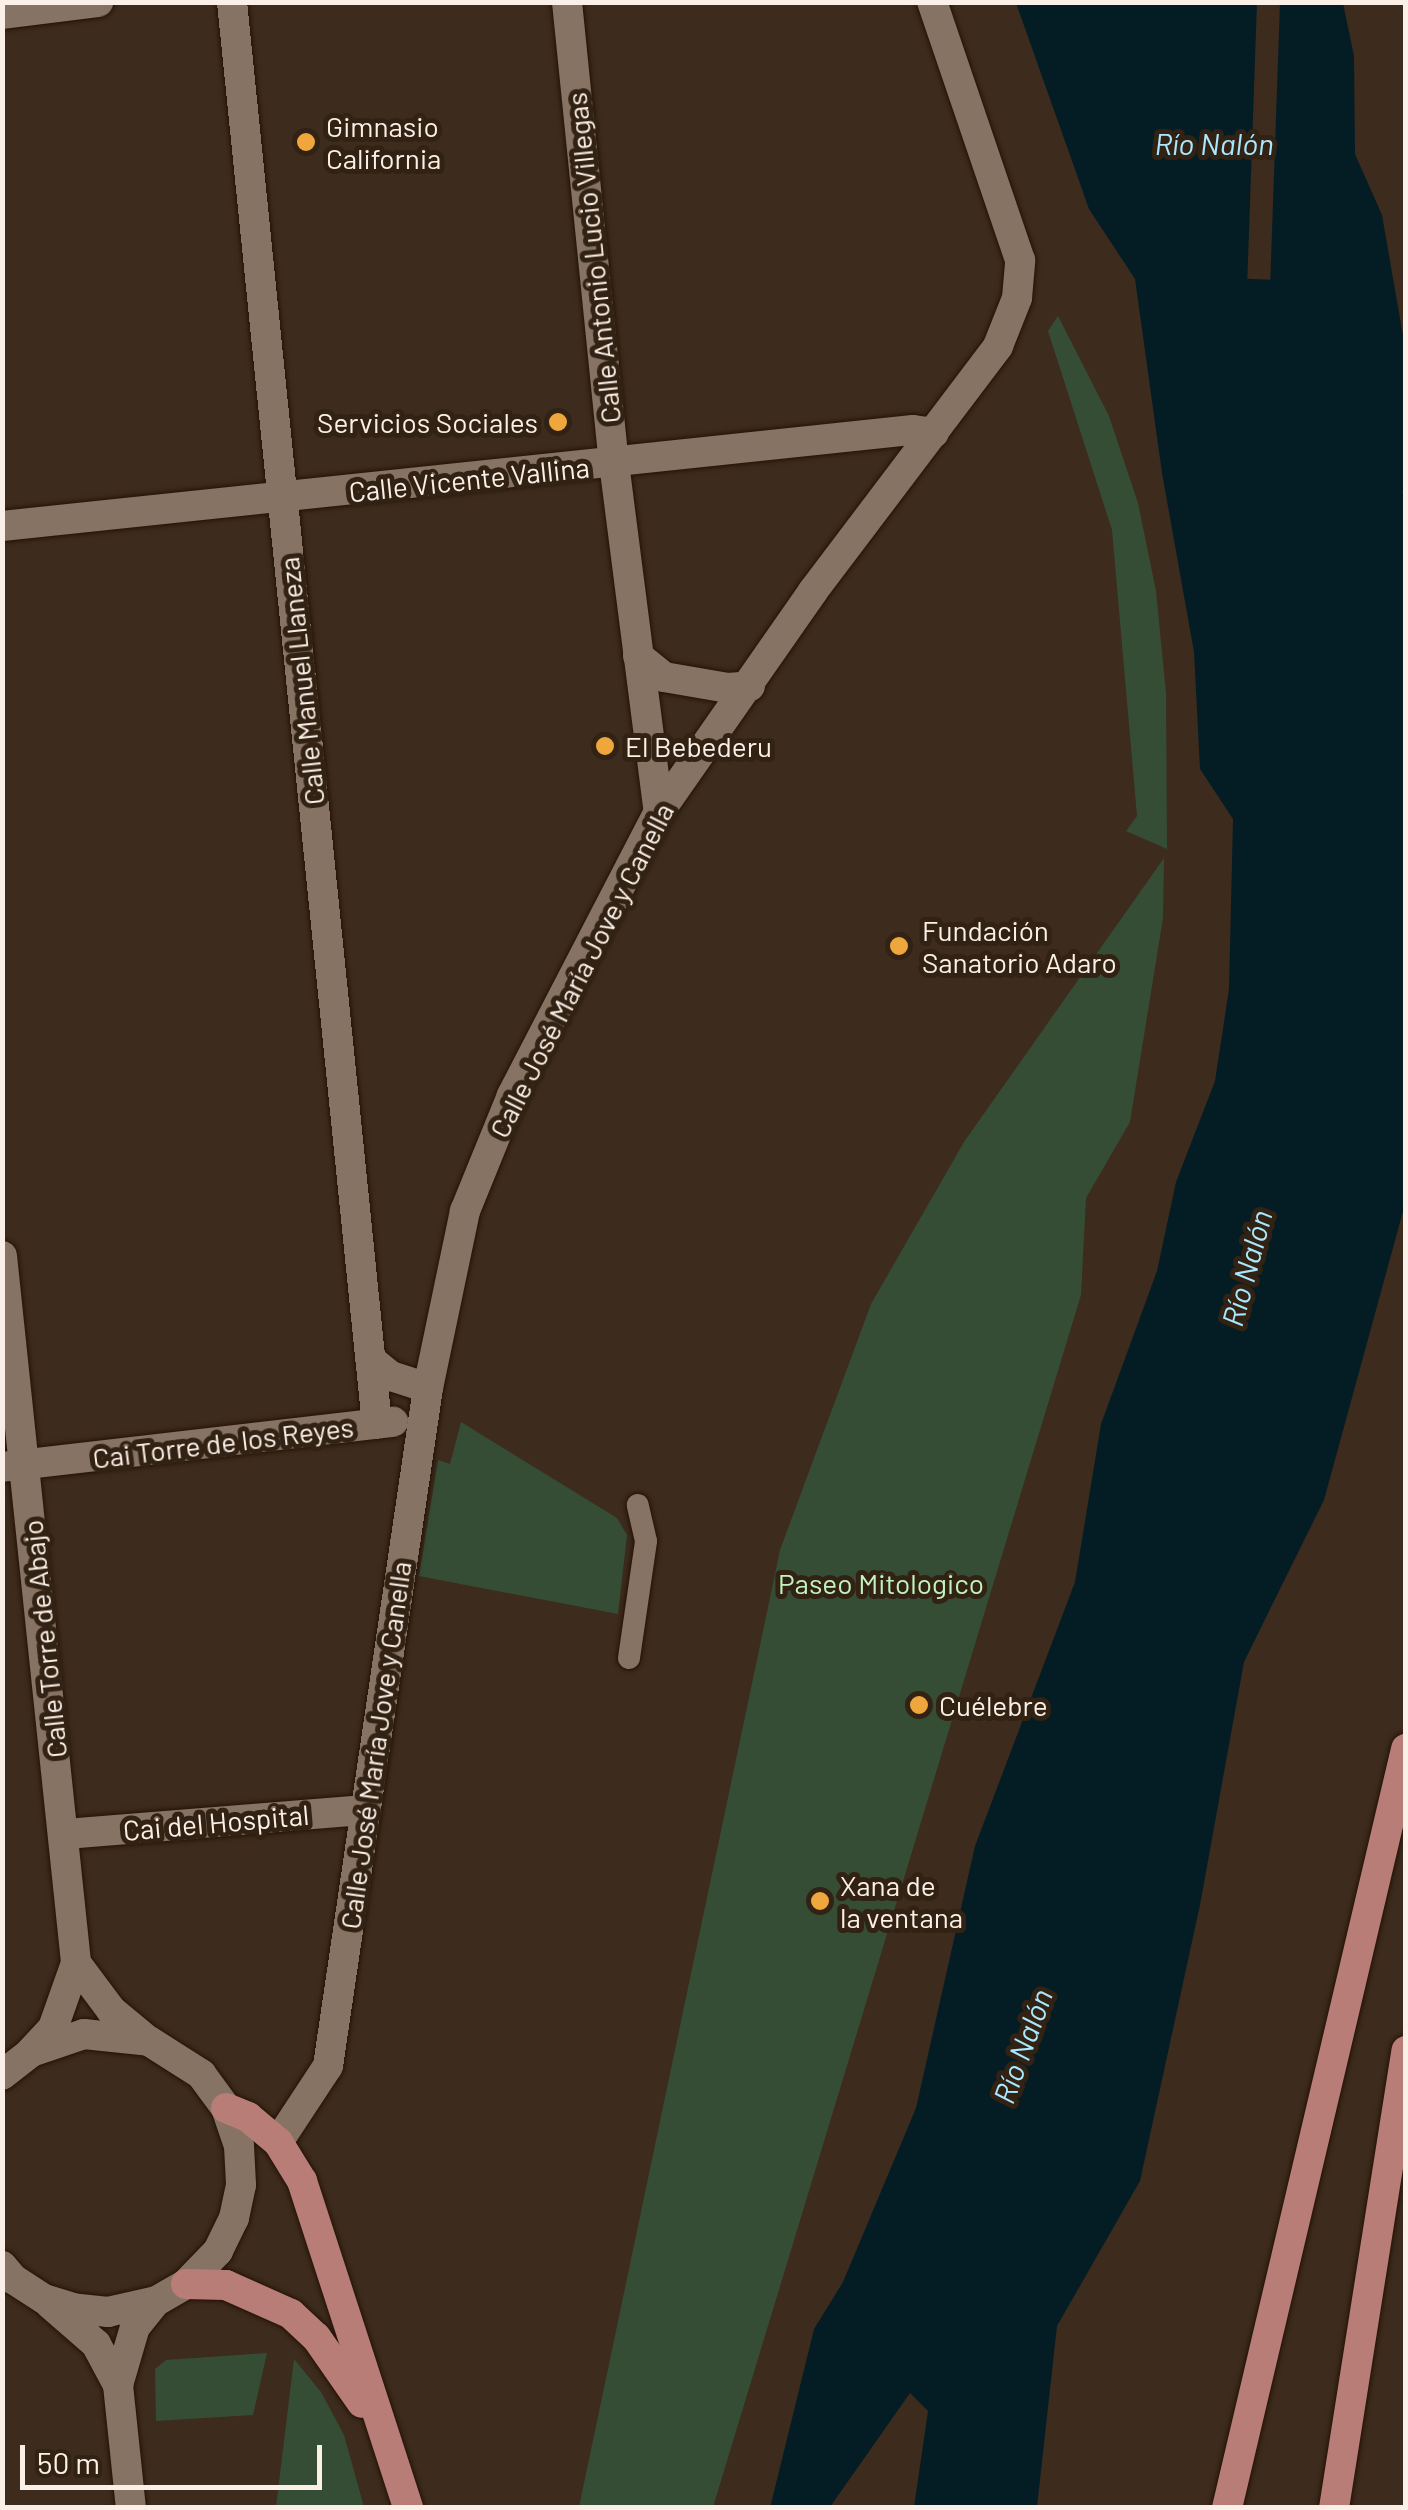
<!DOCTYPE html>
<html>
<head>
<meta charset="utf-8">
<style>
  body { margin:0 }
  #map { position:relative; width:1408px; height:2510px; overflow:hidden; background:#3d2b1d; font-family:Barlow,sans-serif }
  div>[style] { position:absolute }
  .green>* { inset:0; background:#364d35 }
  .water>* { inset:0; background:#041d25 }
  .pier>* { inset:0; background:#3d2b1d; transform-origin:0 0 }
  .roads { filter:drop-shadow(0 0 2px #231306) drop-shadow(0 0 2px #231306) }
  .service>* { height:22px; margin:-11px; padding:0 11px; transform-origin:11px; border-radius:11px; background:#877363 }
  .minor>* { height:30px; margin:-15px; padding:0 15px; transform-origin:15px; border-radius:15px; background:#877363 }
  .tertiary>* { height:30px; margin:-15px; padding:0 15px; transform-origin:15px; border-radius:15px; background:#877363 }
  .primary>* { height:30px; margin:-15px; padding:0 15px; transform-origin:15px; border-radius:15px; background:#b87d76 }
  .dots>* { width:28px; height:28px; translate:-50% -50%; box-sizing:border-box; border:5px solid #322214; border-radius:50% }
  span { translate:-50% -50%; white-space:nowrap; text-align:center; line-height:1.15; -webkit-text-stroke:10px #322214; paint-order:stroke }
  .poi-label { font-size:28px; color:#fbf0e7 }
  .left { translate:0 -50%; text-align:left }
  .right { translate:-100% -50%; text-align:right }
  .street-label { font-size:28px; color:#fbf0e7 }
  .park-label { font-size:28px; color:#c1f4bf }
  .water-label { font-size:30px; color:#a9e8ff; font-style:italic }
  .frame { position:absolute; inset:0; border:5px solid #fbf0e7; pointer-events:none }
  .scale { position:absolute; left:20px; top:2445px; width:302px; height:45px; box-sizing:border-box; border:5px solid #fbf0e7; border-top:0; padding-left:12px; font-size:30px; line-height:35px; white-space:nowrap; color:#fbf0e7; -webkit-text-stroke:8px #322214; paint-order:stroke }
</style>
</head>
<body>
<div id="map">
  <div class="green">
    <div style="clip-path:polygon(1058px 316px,1109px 416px,1138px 503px,1156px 591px,1166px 693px,1167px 849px,1126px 831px,1137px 816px,1112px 530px,1048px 331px)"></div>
    <div style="clip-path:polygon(1164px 858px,1163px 918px,1130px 1122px,1086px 1198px,1081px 1295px,713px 2507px,579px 2507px,780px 1550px,871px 1304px,964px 1142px)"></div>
    <div style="clip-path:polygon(461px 1422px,617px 1518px,627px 1535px,618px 1614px,419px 1576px,438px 1460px,450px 1464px)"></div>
    <div style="clip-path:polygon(267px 2353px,253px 2415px,156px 2421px,155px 2369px,166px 2360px)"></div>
    <div style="clip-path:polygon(294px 2359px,321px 2392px,344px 2435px,364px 2507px,276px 2507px)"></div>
  </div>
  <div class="water">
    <div style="clip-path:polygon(1016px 3px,1343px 3px,1354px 56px,1355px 154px,1382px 215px,1405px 347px,1406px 488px,1402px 491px,1406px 499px,1405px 1204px,1324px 1500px,1244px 1662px,1200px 1905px,1140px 2181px,1057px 2326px,1037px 2507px,914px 2507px,928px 2411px,910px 2393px,830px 2507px,770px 2508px,814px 2329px,843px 2282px,916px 2108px,975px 1846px,1075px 1582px,1101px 1424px,1157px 1271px,1176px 1182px,1215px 1081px,1229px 989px,1233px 819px,1200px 769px,1194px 652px,1162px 473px,1135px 279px,1089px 209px)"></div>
  </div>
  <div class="pier">
    <div style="left:1257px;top:2px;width:23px;height:277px;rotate:2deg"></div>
  </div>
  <div class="roads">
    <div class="service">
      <div style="left:629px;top:1658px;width:118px;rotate:-81.7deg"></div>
      <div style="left:646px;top:1541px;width:37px;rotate:-103deg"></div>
    </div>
    <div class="minor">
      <div style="left:232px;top:2px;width:1429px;rotate:84.18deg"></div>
      <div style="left:567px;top:2px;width:463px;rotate:84.2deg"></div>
      <div style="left:614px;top:463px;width:352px;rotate:82.7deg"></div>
      <div style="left:2px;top:14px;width:97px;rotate:-7.1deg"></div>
      <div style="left:2px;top:526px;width:916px;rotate:-6.02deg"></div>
      <div style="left:913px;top:430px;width:21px;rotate:8deg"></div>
      <div style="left:638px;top:656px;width:33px;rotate:39deg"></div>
      <div style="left:664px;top:677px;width:65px;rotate:9.8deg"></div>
      <div style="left:728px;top:688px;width:22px;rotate:-5deg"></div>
      <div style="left:371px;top:1360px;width:26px;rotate:39deg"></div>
      <div style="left:391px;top:1376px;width:39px;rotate:18deg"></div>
      <div style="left:2px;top:1467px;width:394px;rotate:-6.6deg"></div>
      <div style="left:65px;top:1834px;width:302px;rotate:-4.6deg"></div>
      <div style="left:278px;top:2142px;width:91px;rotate:-56.7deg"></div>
      <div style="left:328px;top:2066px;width:685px;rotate:-81.61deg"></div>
      <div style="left:428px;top:1388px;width:181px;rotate:-78.2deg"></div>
      <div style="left:465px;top:1211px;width:125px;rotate:-67.9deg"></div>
      <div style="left:512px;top:1095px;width:319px;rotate:-62.6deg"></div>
      <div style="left:659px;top:812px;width:269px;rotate:-55.1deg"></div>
      <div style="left:813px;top:591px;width:307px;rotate:-52.9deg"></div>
      <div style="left:998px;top:346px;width:52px;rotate:-68.4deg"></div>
      <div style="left:1017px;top:298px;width:38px;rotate:-85deg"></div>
      <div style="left:1020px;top:260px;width:273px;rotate:-108.8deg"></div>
    </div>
    <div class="tertiary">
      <div style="left:2px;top:1256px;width:711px;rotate:84.02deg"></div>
      <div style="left:76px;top:1963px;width:69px;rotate:109.5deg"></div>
      <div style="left:53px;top:2028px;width:33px;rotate:133deg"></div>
      <div style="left:76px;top:1963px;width:59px;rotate:53.3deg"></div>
      <div style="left:111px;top:2010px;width:45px;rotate:39.6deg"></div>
      <div style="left:2px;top:2075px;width:37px;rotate:-38deg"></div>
      <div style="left:31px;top:2052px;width:56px;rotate:-18.8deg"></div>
      <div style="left:84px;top:2034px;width:65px;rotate:6.1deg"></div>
      <div style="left:149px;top:2041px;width:62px;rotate:32.4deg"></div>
      <div style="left:201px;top:2074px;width:42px;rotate:53.7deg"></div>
      <div style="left:226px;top:2108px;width:40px;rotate:71.1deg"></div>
      <div style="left:239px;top:2146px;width:39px;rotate:87deg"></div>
      <div style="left:241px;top:2185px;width:34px;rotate:102deg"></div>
      <div style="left:234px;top:2218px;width:37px;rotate:116deg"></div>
      <div style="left:218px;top:2251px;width:46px;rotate:134.1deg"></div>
      <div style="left:186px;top:2284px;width:34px;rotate:150deg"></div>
      <div style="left:156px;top:2301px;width:49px;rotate:167.1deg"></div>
      <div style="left:108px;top:2312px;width:31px;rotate:-174deg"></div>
      <div style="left:77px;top:2309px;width:34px;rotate:-163deg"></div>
      <div style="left:44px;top:2299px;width:37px;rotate:-147deg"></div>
      <div style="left:13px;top:2279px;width:17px;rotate:-130deg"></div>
      <div style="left:50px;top:2304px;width:61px;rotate:41deg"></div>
      <div style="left:96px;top:2344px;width:47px;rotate:61.8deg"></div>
      <div style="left:118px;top:2385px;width:124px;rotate:84deg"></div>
      <div style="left:118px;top:2385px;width:60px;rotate:-73.7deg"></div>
      <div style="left:135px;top:2327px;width:33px;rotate:-51deg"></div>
    </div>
    <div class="primary">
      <div style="left:226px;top:2108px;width:24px;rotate:22deg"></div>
      <div style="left:248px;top:2117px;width:39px;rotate:40deg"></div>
      <div style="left:278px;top:2142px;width:46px;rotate:58.4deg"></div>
      <div style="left:302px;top:2181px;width:344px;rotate:72deg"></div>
      <div style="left:186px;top:2284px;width:40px;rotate:1.4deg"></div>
      <div style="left:226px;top:2285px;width:71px;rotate:24deg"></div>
      <div style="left:291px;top:2314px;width:34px;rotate:43deg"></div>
      <div style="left:316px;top:2337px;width:80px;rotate:55.1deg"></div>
      <div style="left:1227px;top:2508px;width:780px;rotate:-76.73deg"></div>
      <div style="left:1334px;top:2508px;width:463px;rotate:-81deg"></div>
    </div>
  </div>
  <div class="dots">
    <div style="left:306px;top:142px;background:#efa73d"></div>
    <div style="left:558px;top:422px;background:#efa73d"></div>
    <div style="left:605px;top:746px;background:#efa73d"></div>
    <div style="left:899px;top:946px;background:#efa73d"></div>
    <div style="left:919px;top:1705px;background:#efa73d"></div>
    <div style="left:820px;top:1901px;background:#efa73d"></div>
  </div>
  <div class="poi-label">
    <span class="left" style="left:326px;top:142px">Gimnasio<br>California</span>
    <span class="right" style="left:538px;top:422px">Servicios Sociales</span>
    <span class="left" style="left:625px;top:746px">El Bebederu</span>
    <span class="left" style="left:922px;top:946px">Fundación<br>Sanatorio Adaro</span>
    <span class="left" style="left:939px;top:1705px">Cuélebre</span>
    <span class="left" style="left:840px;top:1901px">Xana de<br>la ventana</span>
  </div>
  <div class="street-label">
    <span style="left:593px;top:258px;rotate:-96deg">Calle Antonio Lucio Villegas</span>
    <span style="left:469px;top:479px;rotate:-6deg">Calle Vicente Vallina</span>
    <span style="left:301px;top:681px;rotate:-96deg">Calle Manuel Llaneza</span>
    <span style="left:581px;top:970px;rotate:-63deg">Calle José María Jove y Canella</span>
    <span style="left:223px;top:1442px;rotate:-7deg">Cai Torre de los Reyes</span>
    <span style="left:44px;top:1639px;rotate:-96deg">Calle Torre de Abajo</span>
    <span style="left:375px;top:1745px;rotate:-82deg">Calle José María Jove y Canella</span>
    <span style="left:216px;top:1822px;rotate:-5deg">Cai del Hospital</span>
  </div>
  <div class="park-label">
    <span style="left:881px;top:1583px">Paseo Mitologico</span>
  </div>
  <div class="water-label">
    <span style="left:1214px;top:143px">Río Nalón</span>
    <span style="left:1246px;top:1268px;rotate:-75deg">Río Nalón</span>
    <span style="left:1022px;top:2046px;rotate:-70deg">Río Nalón</span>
  </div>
  <div class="frame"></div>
  <div class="scale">50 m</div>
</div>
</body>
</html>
